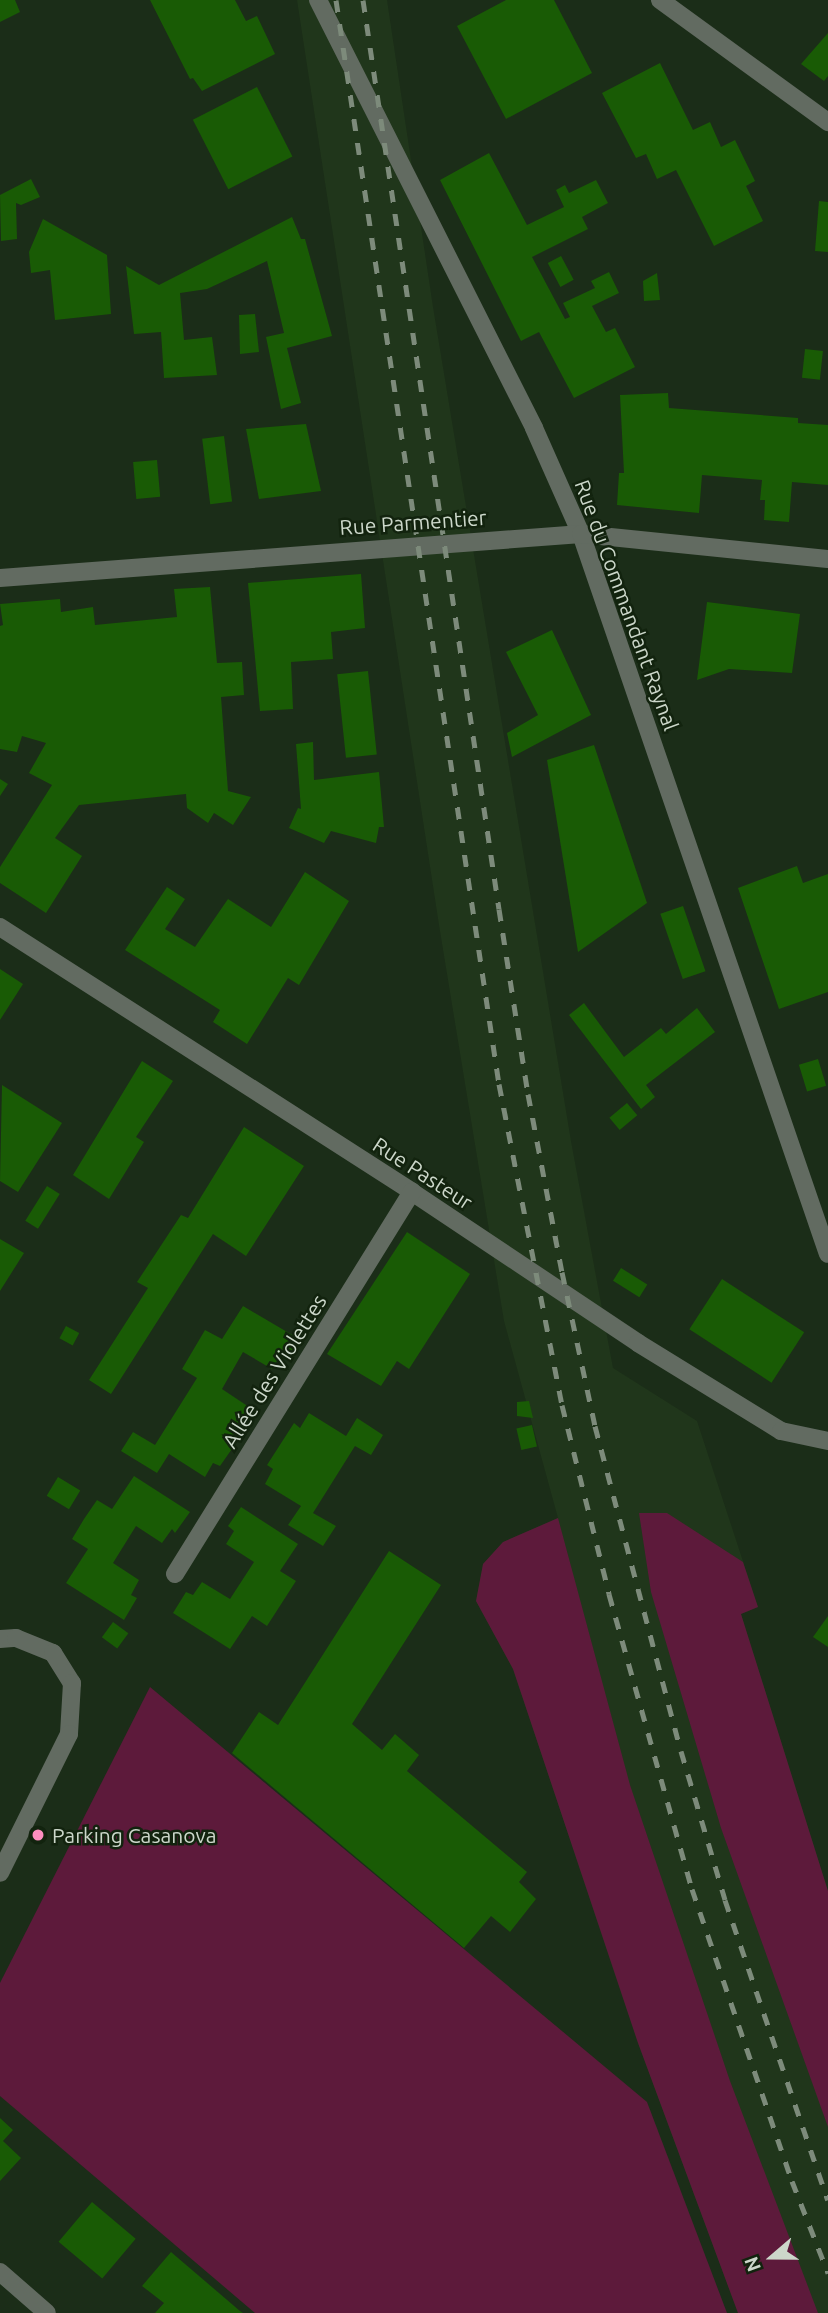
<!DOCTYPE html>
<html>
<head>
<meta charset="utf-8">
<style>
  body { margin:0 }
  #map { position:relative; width:828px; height:2313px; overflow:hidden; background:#1b2d18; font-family:Ubuntu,sans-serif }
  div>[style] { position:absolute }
  .built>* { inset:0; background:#20361b }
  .green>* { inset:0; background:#5d1a3b }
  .building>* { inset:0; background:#195b05; transform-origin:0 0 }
  .minor>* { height:18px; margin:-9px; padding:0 9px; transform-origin:9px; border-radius:9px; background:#626b61 }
  .rail>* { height:5px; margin-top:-2.5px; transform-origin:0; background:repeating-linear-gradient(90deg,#7d8b7b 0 12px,transparent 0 24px) }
  .dots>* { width:19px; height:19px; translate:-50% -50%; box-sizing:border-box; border:4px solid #12230e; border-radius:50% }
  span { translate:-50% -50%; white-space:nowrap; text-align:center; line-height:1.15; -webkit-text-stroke:5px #12230e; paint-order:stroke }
  .street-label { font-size:21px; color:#ccd7ca }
  .poi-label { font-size:21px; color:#ccd7ca }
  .left { translate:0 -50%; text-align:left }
  .north { position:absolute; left:737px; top:2222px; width:70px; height:70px; -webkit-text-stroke:5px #12230e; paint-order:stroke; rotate:250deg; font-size:19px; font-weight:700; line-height:28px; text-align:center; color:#ccd7ca }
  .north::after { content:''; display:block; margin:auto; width:24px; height:32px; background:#ccd7ca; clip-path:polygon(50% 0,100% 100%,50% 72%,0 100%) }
</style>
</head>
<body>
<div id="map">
  <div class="built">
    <div style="clip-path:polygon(297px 0,387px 0,433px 307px,571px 1141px,613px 1368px,697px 1421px,758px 1607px,741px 1614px,828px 1891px,828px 2313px,738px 2313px,638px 2043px,513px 1669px,476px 1601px,483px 1564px,503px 1542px,558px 1518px,504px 1321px,439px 925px)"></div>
  </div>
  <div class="green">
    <div style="clip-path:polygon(639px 1513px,667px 1513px,743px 1562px,758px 1607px,741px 1614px,828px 1891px,828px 2127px,721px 1828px,651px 1592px)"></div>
    <div style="clip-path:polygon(558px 1518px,630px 1785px,730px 2081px,818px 2313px,738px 2313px,638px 2043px,513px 1669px,476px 1601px,483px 1564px,503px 1542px)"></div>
    <div style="clip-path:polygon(150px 1687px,647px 2102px,727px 2313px,255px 2313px,0 2096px,0 1983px)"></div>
  </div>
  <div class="building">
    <div style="clip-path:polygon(0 0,15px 0,20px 12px,0 22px)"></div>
    <div style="clip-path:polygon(150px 0,235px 0,246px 21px,257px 16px,275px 54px,202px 91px,193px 78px,190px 79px)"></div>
    <div style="clip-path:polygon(506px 0,554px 0,592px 73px,506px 119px,457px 26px)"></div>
    <div style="clip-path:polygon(828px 33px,828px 76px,824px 81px,801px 64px)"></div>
    <div style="clip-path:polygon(660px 63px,693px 130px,710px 122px,721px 147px,735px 140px,755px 181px,746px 186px,763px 221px,714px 246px,676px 170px,657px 179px,646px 154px,636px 158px,602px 93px)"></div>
    <div style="left:257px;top:87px;width:78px;height:72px;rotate:63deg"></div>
    <div style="clip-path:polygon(489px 153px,527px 225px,564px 207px,556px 190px,565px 185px,569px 193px,596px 180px,608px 203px,582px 217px,588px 229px,532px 257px,565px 319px,570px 317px,563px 303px,595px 288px,591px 281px,609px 272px,619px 293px,592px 306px,606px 332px,615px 328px,635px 367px,574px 398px,539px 332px,521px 341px,440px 180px)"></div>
    <div style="clip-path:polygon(31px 179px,40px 197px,21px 205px,16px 203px,17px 239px,1px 241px,0 195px)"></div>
    <div style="clip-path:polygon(819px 201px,828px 202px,828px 252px,815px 251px)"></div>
    <div style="clip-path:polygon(292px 217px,301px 239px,305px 239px,332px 336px,287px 348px,301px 403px,281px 409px,266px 337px,284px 333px,267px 261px,207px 289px,180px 293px,184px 340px,212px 337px,217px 375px,164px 378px,161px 332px,134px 334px,126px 266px,159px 285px)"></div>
    <div style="clip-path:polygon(43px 219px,107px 255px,111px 314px,55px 320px,50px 270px,31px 273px,29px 252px)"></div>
    <div style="left:561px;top:256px;width:27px;height:15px;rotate:62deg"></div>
    <div style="clip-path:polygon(657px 273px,660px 300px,644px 301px,643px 281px)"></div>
    <div style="clip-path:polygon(255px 314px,259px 352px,240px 354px,239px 315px)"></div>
    <div style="left:805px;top:349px;width:18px;height:29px;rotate:6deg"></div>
    <div style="clip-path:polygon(668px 393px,669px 408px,798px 418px,798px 423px,828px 425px,828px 485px,792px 482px,789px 522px,764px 520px,765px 500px,760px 500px,762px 480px,702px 475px,699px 513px,617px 505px,619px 473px,624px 473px,620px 395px)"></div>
    <div style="clip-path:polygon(306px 424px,321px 491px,259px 499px,246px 429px)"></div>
    <div style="left:224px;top:436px;width:66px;height:22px;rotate:83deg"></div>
    <div style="left:157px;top:460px;width:37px;height:24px;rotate:85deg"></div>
    <div style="clip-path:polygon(361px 574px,365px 628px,331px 632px,333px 659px,291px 662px,293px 709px,260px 711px,248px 583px)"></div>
    <div style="clip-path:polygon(210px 587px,217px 663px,242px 662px,244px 695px,221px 697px,228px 791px,251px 797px,233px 825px,214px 813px,208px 823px,187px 808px,186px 794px,79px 805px,55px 838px,82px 856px,46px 913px,0 883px,0 867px,52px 785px,29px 773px,46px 743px,22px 736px,17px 752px,0 749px,0 626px,3px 625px,0 604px,60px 599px,61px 612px,93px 607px,95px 625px,177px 617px,174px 589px)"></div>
    <div style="clip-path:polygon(707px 602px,800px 614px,792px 673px,729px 669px,697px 680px)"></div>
    <div style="clip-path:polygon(552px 630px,591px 715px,512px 757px,507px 733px,538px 715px,506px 652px)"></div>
    <div style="left:368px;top:671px;width:84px;height:31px;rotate:84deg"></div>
    <div style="clip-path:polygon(313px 742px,314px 780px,379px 772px,384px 827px,379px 827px,376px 843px,331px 831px,324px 843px,289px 828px,298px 808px,301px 809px,296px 744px)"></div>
    <div style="clip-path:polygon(594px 745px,647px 903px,578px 952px,547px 760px)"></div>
    <div style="clip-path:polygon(0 779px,8px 784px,0 796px)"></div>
    <div style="clip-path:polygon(797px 866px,803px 883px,828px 874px,828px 992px,779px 1009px,738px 888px)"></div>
    <div style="clip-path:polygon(305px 872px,349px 901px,299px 985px,288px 978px,247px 1044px,213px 1022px,220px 1010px,125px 950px,167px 887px,185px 899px,165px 929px,195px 947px,228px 899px,271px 927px)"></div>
    <div style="left:683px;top:906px;width:69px;height:24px;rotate:71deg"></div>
    <div style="clip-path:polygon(0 969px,23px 984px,0 1020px)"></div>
    <div style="clip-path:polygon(584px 1003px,624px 1057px,661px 1028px,666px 1034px,697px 1008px,715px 1032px,646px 1085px,655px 1097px,641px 1109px,569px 1015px)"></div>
    <div style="left:818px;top:1059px;width:28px;height:20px;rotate:73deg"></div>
    <div style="clip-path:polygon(142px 1061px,173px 1081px,136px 1137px,144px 1142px,109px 1199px,73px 1175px)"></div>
    <div style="clip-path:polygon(2px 1085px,62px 1123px,18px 1192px,0 1181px)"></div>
    <div style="left:627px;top:1103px;width:16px;height:23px;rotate:50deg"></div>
    <div style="clip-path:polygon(244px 1127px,304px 1166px,246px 1256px,213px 1234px,111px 1394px,89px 1380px,148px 1288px,137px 1282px,181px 1215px,188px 1218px)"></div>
    <div style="left:47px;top:1186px;width:15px;height:41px;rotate:32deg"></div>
    <div style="clip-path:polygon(407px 1232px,470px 1274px,409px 1369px,397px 1361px,381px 1386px,327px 1354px)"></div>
    <div style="clip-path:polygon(0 1239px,24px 1253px,0 1291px)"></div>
    <div style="left:621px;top:1268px;width:31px;height:15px;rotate:32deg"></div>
    <div style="left:722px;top:1279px;width:98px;height:60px;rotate:33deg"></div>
    <div style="clip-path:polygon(243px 1306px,294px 1336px,295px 1333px,304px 1338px,289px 1361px,280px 1356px,272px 1369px,243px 1352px,222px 1389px,249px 1407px,240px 1421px,248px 1426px,220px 1466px,213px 1463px,205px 1477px,169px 1454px,157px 1473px,121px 1451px,133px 1432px,155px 1445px,197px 1378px,182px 1369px,205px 1330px,222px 1339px)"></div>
    <div style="left:66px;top:1326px;width:15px;height:14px;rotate:28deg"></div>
    <div style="clip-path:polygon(529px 1401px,533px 1418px,517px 1416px,517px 1402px)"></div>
    <div style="clip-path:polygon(309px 1413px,346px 1436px,357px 1418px,383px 1435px,371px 1455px,355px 1446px,313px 1513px,336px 1526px,323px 1546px,288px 1525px,301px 1506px,265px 1484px,273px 1469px,267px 1465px,294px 1423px,300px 1428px)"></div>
    <div style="left:532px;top:1425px;width:22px;height:16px;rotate:77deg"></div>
    <div style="clip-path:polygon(134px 1476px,190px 1512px,175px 1533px,172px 1529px,162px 1543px,136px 1526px,113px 1563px,139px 1580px,131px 1595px,137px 1598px,124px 1620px,66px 1583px,88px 1549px,72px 1539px,84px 1519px,97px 1500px,112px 1509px)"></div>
    <div style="left:58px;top:1477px;width:26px;height:22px;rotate:31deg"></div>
    <div style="clip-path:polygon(241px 1507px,298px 1544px,280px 1571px,296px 1581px,267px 1626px,252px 1616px,230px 1649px,173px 1613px,186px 1592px,193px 1595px,202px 1582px,230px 1599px,254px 1562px,226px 1544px,234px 1531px,228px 1526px)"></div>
    <div style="clip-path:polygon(389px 1551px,441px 1585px,352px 1724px,382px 1750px,395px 1734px,419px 1755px,407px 1771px,527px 1872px,519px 1882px,536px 1899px,510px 1932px,491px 1916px,464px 1948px,232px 1753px,259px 1712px,278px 1725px)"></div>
    <div style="clip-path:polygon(828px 1616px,828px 1647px,813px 1637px)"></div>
    <div style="left:113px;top:1622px;width:19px;height:19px;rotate:36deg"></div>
    <div style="clip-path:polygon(0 2118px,13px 2130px,3px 2141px,21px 2158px,0 2181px)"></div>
    <div style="left:92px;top:2202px;width:57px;height:52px;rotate:40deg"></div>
    <div style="clip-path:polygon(171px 2252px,240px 2311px,243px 2313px,155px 2313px,164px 2303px,142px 2286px)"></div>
  </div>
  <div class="minor">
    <div style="left:318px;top:0;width:479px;rotate:63.2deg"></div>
    <div style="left:534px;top:428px;width:116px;rotate:66.1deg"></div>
    <div style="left:581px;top:534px;width:761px;rotate:71.07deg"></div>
    <div style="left:660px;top:0;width:208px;rotate:36deg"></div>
    <div style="left:0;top:578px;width:583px;rotate:-4.33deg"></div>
    <div style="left:581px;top:534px;width:248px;rotate:5.8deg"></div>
    <div style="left:0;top:927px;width:490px;rotate:32.7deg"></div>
    <div style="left:412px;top:1192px;width:272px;rotate:33.7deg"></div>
    <div style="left:638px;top:1343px;width:168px;rotate:31.6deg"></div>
    <div style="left:781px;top:1431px;width:48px;rotate:12deg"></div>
    <div style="left:175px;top:1574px;width:450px;rotate:-58.2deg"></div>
    <div style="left:0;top:1639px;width:16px;rotate:-4deg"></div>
    <div style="left:16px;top:1638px;width:40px;rotate:22deg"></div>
    <div style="left:53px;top:1653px;width:36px;rotate:58deg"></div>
    <div style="left:72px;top:1683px;width:51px;rotate:93.4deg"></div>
    <div style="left:69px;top:1734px;width:155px;rotate:116.4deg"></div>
    <div style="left:0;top:2272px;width:62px;rotate:41.1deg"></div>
  </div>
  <div class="rail">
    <div style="left:336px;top:0;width:1096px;rotate:81.45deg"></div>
    <div style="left:499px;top:1084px;width:327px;rotate:78.9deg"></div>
    <div style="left:562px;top:1405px;width:195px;rotate:76deg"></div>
    <div style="left:609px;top:1594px;width:306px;rotate:74.3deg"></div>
    <div style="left:692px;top:1889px;width:309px;rotate:71.1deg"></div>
    <div style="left:792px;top:2181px;width:99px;rotate:68.6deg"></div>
    <div style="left:363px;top:0;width:919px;rotate:81.49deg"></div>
    <div style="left:499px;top:909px;width:187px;rotate:81.1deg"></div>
    <div style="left:528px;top:1094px;width:181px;rotate:79.2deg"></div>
    <div style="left:562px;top:1272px;width:157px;rotate:77.9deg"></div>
    <div style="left:595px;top:1426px;width:336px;rotate:75.2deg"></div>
    <div style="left:681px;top:1751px;width:155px;rotate:73.5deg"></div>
    <div style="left:725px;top:1900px;width:317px;rotate:71.1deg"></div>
  </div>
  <div class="dots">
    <div style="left:38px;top:1835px;background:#fd8ebf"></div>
  </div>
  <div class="street-label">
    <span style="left:413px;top:522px;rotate:-4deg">Rue Parmentier</span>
    <span style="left:627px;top:605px;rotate:70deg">Rue du Commandant Raynal</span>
    <span style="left:423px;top:1173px;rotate:33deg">Rue Pasteur</span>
    <span style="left:274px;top:1371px;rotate:-58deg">Allée des Violettes</span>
  </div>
  <div class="poi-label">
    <span class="left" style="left:52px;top:1835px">Parking Casanova</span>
  </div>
  <div class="north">N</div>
</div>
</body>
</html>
